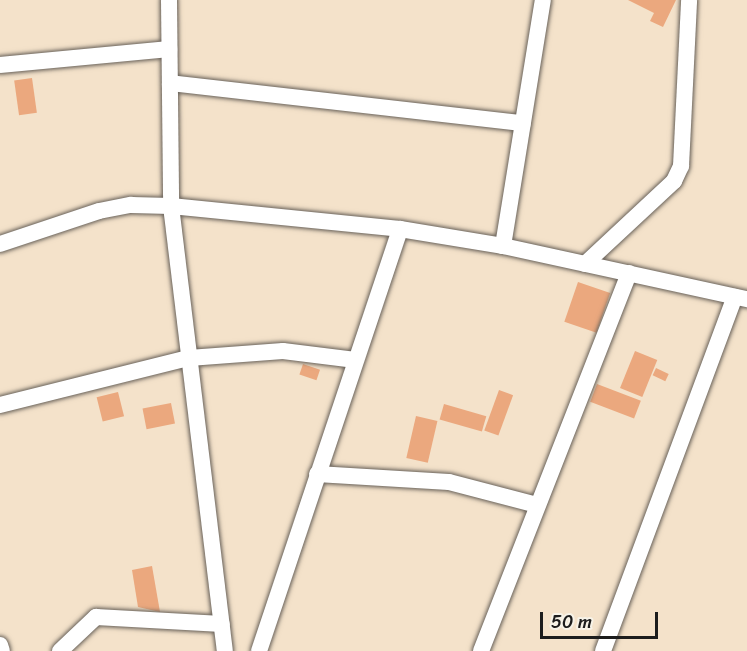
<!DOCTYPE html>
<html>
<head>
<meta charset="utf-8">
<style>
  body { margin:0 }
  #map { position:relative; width:747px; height:651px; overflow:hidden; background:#f4e2ca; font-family:Sriracha,sans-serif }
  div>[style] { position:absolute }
  .building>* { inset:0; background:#eba87e; transform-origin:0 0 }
  .roads { filter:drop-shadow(0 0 2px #686159) drop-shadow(0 0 2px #686159) }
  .minor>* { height:16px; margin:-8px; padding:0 8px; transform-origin:8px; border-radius:8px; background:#fff }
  span { translate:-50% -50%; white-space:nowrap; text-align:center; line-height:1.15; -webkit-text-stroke:4.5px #f7f3e8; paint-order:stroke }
  .scale { position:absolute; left:540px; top:612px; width:118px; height:27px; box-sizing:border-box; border:3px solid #1c1c1c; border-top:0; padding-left:8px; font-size:18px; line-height:21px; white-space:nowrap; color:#1c1c1c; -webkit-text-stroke:4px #f7f3e8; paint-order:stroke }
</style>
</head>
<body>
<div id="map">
  <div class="building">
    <div style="clip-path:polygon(628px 0,676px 0,663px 27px,650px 21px,654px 13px)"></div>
    <div style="left:32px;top:78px;width:35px;height:18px;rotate:82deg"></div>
    <div style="left:578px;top:282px;width:34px;height:42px;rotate:19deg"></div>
    <div style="left:635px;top:351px;width:24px;height:40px;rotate:22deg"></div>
    <div style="left:303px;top:364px;width:18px;height:11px;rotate:19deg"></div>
    <div style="left:656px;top:368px;width:14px;height:8px;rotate:25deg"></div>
    <div style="left:597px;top:384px;width:47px;height:19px;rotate:21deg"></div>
    <div style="left:499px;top:390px;width:15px;height:43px;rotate:20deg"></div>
    <div style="left:118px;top:392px;width:25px;height:22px;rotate:76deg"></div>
    <div style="left:171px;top:403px;width:21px;height:29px;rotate:79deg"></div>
    <div style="left:444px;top:404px;width:44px;height:16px;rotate:16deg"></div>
    <div style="left:416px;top:416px;width:22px;height:43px;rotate:13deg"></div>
    <div style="clip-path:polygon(152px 566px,160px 612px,138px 607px,132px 570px)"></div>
  </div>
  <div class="roads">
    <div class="minor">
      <div style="left:169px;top:0;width:206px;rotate:89.4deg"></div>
      <div style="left:171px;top:206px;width:448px;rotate:83.1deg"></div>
      <div style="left:0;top:65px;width:170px;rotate:-5.4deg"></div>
      <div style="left:170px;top:83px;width:355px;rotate:6.5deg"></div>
      <div style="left:0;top:244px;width:104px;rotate:-18.4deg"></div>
      <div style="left:99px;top:211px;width:33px;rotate:-11deg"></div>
      <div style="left:131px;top:205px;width:40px;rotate:1.4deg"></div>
      <div style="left:171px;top:206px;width:230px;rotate:5.7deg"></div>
      <div style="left:400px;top:229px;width:104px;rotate:9.4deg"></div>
      <div style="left:503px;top:246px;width:250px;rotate:12.3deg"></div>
      <div style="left:503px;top:246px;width:249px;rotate:-80.8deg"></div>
      <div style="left:585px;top:264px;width:122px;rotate:-43deg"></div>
      <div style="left:674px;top:181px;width:17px;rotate:-65deg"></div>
      <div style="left:681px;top:166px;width:166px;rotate:-87.2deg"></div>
      <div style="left:0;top:405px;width:195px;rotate:-14deg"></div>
      <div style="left:189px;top:358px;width:94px;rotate:-4.3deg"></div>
      <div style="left:283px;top:351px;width:73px;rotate:7.1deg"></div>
      <div style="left:317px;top:474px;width:132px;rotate:3.5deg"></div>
      <div style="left:449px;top:482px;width:91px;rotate:14.6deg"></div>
      <div style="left:0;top:645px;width:6px;rotate:72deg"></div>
      <div style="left:60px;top:651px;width:50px;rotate:-43.4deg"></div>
      <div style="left:96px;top:617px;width:126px;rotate:3.2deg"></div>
      <div style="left:259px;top:651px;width:445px;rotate:-71.5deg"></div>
      <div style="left:481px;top:651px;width:406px;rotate:-68.6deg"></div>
      <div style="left:603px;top:651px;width:378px;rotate:-69.6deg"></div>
    </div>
  </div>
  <div class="scale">50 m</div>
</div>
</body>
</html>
